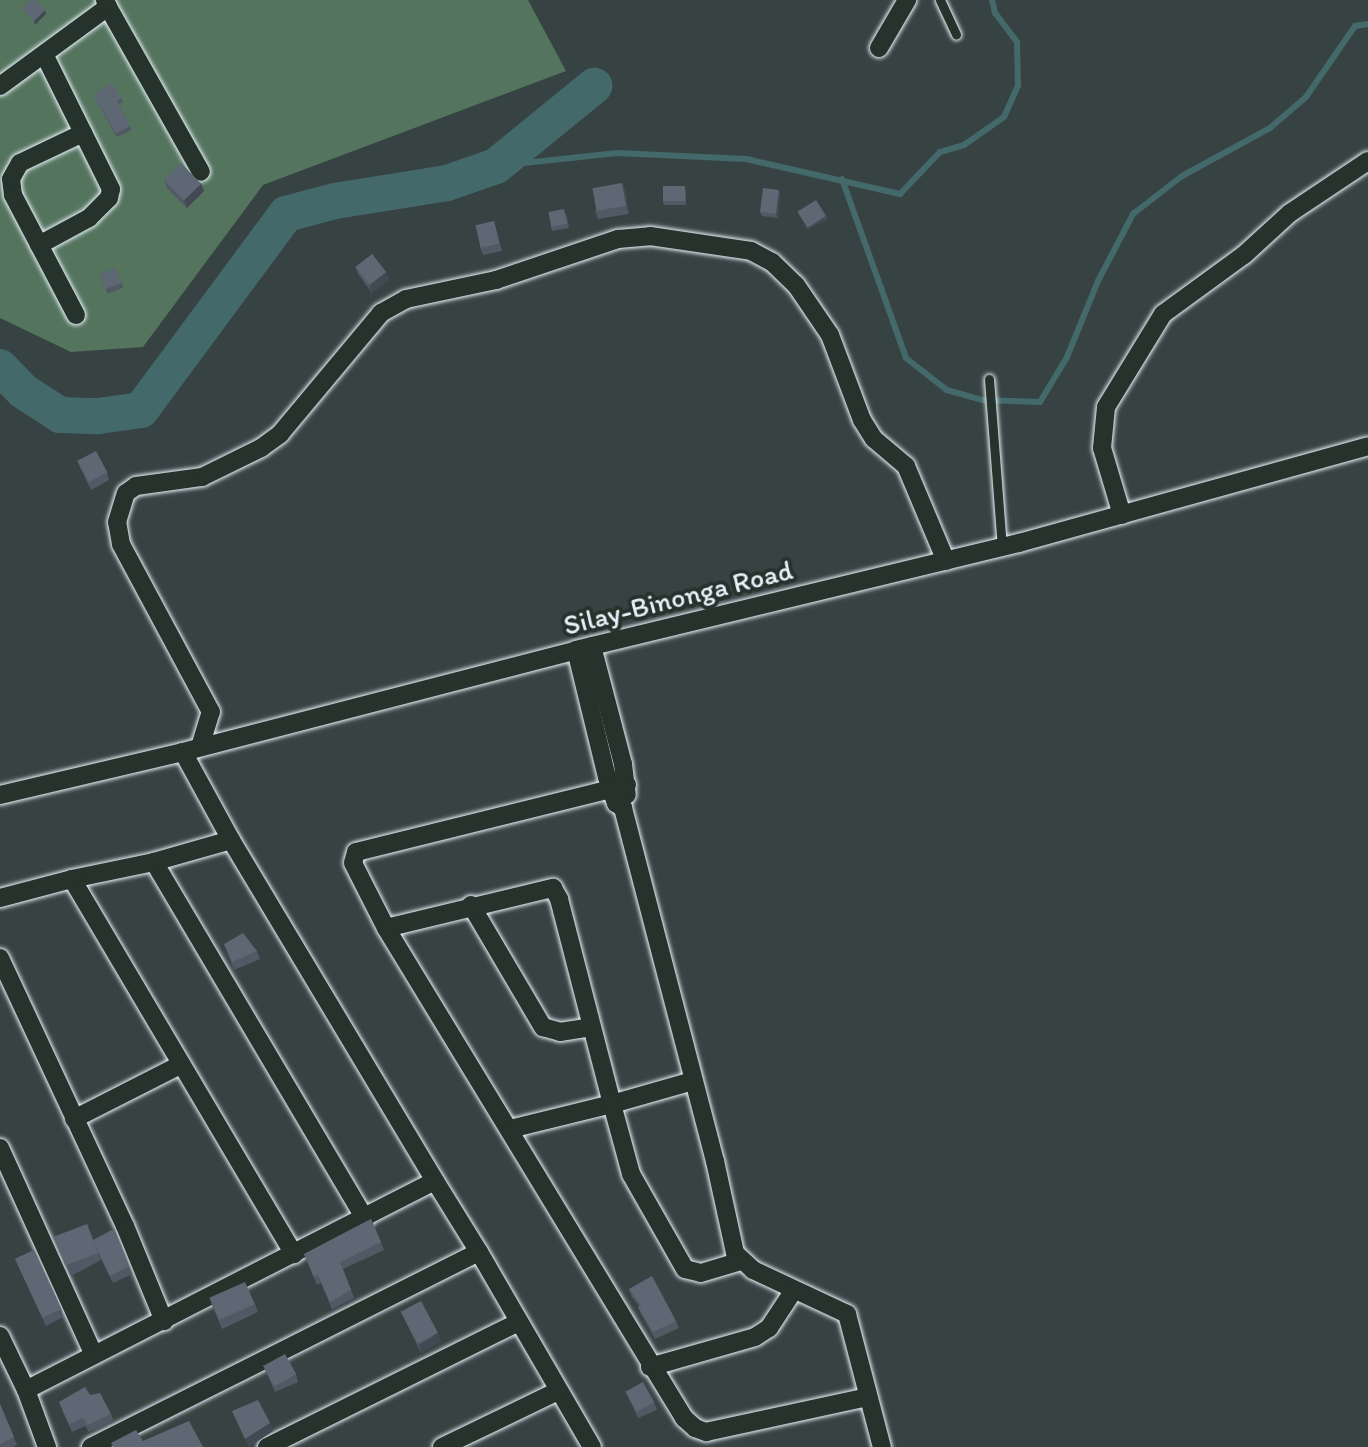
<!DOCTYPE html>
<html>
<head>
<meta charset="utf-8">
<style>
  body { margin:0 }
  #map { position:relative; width:1368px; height:1447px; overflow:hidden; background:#374343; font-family:Itim,sans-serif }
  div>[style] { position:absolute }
  .green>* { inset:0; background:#54745e }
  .stream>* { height:6px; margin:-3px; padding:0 3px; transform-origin:3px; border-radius:3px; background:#44696a }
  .river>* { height:36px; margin:-18px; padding:0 18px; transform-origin:18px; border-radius:18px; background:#44696a }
  .roads { filter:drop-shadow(0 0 2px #e8f1f8) drop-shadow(0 0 2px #e8f1f8) }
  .lane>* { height:9px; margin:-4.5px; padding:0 4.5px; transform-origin:4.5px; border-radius:4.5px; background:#26332d }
  .street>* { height:18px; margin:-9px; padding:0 9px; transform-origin:9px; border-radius:9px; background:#26332d }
  .wall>* { inset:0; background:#515965; transform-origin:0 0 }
  .shaded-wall>* { inset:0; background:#424952; transform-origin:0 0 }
  .building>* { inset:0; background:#5e6875; transform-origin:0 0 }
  span { translate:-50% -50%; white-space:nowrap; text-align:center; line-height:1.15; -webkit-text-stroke:8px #26332d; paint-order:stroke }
  .street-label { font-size:28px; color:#e8f1f8 }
</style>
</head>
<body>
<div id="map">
  <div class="green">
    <div style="clip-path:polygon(0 0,528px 0,566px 71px,263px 185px,143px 347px,71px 352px,0 318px)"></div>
  </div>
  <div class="stream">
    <div style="left:496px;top:166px;width:122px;rotate:-6.1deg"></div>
    <div style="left:617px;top:153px;width:129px;rotate:2.7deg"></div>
    <div style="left:746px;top:159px;width:158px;rotate:12.8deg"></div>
    <div style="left:900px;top:194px;width:58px;rotate:-46.4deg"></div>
    <div style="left:940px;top:152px;width:25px;rotate:-16deg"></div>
    <div style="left:964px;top:145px;width:49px;rotate:-35deg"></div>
    <div style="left:1004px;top:117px;width:34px;rotate:-66deg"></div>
    <div style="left:1018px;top:86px;width:44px;rotate:-91.3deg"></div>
    <div style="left:1017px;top:42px;width:36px;rotate:-127deg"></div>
    <div style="left:995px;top:13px;width:13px;rotate:-103deg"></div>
    <div style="left:842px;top:179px;width:190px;rotate:70.3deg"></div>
    <div style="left:906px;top:358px;width:52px;rotate:38deg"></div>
    <div style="left:947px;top:390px;width:37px;rotate:16deg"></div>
    <div style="left:983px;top:400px;width:57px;rotate:2deg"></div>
    <div style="left:1040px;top:402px;width:52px;rotate:-59deg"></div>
    <div style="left:1067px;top:357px;width:82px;rotate:-67.8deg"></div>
    <div style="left:1098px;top:281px;width:76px;rotate:-62.4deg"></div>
    <div style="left:1133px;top:214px;width:62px;rotate:-37.8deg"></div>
    <div style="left:1182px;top:176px;width:100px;rotate:-28.6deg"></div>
    <div style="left:1270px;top:128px;width:48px;rotate:-40.7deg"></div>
    <div style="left:1306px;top:97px;width:86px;rotate:-55.4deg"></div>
    <div style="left:1355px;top:26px;width:13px;rotate:-9deg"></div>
  </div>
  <div class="river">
    <div style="left:0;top:367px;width:33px;rotate:46deg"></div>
    <div style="left:23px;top:391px;width:44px;rotate:33deg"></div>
    <div style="left:60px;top:415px;width:38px;rotate:2deg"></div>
    <div style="left:98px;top:416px;width:43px;rotate:-7.9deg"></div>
    <div style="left:141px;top:410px;width:244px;rotate:-53.5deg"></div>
    <div style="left:286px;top:214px;width:51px;rotate:-14.9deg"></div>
    <div style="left:335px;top:201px;width:113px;rotate:-9.1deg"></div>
    <div style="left:447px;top:183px;width:52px;rotate:-19.1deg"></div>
    <div style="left:496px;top:166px;width:127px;rotate:-39.2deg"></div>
  </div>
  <div class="roads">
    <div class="lane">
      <div style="left:940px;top:0;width:38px;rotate:65deg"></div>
      <div style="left:989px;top:379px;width:169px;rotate:85.6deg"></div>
    </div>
    <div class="street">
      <div style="left:108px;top:7px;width:189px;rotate:60.6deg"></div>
      <div style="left:879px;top:48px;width:56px;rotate:-59.7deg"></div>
      <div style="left:0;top:86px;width:134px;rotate:-36.2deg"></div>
      <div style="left:108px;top:7px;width:8px;rotate:-113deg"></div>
      <div style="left:39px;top:245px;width:57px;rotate:-28.4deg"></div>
      <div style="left:89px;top:218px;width:28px;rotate:-45deg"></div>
      <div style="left:109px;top:198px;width:9px;rotate:-77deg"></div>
      <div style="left:111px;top:189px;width:148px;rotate:-116.4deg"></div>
      <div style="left:76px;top:315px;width:136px;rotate:-117.7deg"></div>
      <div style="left:13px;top:195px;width:16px;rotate:-97deg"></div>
      <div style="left:11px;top:179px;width:18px;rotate:-61deg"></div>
      <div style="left:20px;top:163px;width:70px;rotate:-25.5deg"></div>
      <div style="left:1122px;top:515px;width:70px;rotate:-106.6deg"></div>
      <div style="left:1102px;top:448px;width:41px;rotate:-84.4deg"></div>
      <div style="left:1106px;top:407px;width:109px;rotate:-58.5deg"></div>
      <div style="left:1163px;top:314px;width:100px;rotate:-36.1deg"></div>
      <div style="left:1244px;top:255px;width:62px;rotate:-42.4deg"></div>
      <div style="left:1290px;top:213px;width:94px;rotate:-33.7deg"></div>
      <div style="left:592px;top:646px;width:122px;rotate:75.3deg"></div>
      <div style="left:623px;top:764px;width:31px;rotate:83deg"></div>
      <div style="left:576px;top:650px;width:131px;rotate:76.3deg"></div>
      <div style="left:607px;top:777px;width:28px;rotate:71deg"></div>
      <div style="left:616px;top:803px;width:9px;rotate:36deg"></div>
      <div style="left:623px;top:808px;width:365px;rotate:75.4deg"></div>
      <div style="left:715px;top:1161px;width:94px;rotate:77.7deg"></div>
      <div style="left:735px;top:1253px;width:25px;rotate:43deg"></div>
      <div style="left:753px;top:1270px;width:104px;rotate:25.1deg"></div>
      <div style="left:847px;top:1314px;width:138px;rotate:75.3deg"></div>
      <div style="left:200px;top:747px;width:37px;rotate:-73deg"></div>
      <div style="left:211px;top:712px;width:191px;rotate:-118.2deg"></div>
      <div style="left:121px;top:544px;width:22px;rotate:-100deg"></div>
      <div style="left:117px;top:522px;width:30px;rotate:-73deg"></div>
      <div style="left:126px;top:493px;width:12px;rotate:-35deg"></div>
      <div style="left:136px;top:486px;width:67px;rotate:-7.8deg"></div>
      <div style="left:202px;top:477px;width:66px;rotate:-26.2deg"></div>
      <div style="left:261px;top:448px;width:24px;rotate:-36deg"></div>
      <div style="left:280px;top:434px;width:158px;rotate:-50.1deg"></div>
      <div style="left:381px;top:313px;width:29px;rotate:-29deg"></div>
      <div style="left:406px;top:299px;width:92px;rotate:-11.9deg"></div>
      <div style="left:496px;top:280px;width:129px;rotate:-18.6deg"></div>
      <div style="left:618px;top:239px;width:32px;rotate:-5deg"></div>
      <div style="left:650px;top:236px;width:102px;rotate:8.4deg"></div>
      <div style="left:751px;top:251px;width:24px;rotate:28deg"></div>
      <div style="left:772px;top:262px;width:33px;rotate:44deg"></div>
      <div style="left:796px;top:285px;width:60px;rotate:55.8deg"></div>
      <div style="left:830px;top:335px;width:91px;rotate:69.4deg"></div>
      <div style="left:862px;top:420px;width:22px;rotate:58deg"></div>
      <div style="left:874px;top:439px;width:42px;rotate:40.2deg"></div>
      <div style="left:906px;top:466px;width:103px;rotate:67.2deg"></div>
      <div style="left:183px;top:752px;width:100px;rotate:61.4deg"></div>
      <div style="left:231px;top:840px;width:80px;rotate:164.1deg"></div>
      <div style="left:154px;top:862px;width:415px;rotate:59.4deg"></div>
      <div style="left:627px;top:785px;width:279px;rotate:166.1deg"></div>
      <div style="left:356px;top:852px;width:11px;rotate:105deg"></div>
      <div style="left:353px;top:863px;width:73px;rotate:63.1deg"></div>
      <div style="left:386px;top:928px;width:574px;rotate:58.69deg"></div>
      <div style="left:684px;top:1418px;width:15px;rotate:42deg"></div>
      <div style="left:695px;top:1428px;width:12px;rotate:20deg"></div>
      <div style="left:706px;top:1432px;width:166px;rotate:-12.2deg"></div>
      <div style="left:0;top:795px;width:188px;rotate:-13.2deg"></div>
      <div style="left:183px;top:752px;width:406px;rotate:-14.5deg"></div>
      <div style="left:576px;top:650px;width:456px;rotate:-13.6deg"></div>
      <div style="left:1019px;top:543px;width:362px;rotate:-15.5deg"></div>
      <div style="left:231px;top:840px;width:397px;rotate:59.1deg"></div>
      <div style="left:154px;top:862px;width:84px;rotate:168.3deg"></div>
      <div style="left:72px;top:879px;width:436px;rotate:59.4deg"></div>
      <div style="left:0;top:898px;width:74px;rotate:-14.8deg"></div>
      <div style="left:471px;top:905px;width:142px;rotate:59.5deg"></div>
      <div style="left:543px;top:1027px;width:18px;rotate:16deg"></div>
      <div style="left:560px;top:1032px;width:30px;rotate:-9deg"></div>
      <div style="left:386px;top:928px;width:172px;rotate:-13.5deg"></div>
      <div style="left:553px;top:888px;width:13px;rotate:61deg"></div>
      <div style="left:559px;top:899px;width:212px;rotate:75.5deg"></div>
      <div style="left:612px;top:1104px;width:84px;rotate:-15.9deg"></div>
      <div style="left:0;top:958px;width:296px;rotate:65deg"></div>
      <div style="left:125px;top:1226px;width:103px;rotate:67.7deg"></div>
      <div style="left:74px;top:1119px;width:119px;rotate:-27deg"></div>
      <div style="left:510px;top:1129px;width:105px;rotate:-13.8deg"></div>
      <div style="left:612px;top:1104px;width:73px;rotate:74.8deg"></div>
      <div style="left:631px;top:1174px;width:109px;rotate:60.4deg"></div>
      <div style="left:685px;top:1269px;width:16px;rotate:14deg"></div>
      <div style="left:701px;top:1273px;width:42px;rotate:-16.7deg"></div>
      <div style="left:0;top:1148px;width:227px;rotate:65.6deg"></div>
      <div style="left:0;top:1336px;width:60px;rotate:64.3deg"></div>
      <div style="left:650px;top:1367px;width:109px;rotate:-15.9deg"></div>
      <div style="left:755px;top:1337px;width:17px;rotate:-33deg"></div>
      <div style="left:769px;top:1328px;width:45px;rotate:-56.7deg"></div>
      <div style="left:47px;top:1447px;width:61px;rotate:-110.2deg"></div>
      <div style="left:26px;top:1390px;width:459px;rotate:-27.1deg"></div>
      <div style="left:435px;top:1181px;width:84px;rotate:58.2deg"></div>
      <div style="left:91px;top:1447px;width:434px;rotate:-26.7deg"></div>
      <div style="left:479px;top:1252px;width:225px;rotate:59.9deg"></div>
      <div style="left:267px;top:1447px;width:279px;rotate:-26.4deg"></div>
      <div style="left:442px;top:1447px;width:129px;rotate:-25.8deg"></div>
    </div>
  </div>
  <div class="wall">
    <div style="clip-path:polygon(93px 95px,121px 98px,123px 102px,119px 104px,132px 130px,117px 137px)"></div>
    <div style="clip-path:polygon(164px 180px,201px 184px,204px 191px,187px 208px,167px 188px)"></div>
    <div style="clip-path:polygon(622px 183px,625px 190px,629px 214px,598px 219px,595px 211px)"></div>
    <div style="clip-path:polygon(686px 190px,686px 205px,664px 205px,663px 201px)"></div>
    <div style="clip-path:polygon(779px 190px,780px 194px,778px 218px,762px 216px,760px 212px)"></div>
    <div style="clip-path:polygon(566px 213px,569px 228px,552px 231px,551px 227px)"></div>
    <div style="clip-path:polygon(494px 221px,502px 251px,483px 255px,480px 247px)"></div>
    <div style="clip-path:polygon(356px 267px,386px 272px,389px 280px,372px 293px,358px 274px)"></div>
    <div style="left:115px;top:268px;width:21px;height:17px;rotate:67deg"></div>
    <div style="clip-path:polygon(77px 461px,107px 472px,109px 480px,91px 490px)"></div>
    <div style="clip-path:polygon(224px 944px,257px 951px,260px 959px,234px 970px)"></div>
    <div style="clip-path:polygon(371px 1219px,384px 1250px,343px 1269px,354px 1298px,332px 1309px,321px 1283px,317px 1285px,304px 1254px)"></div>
    <div style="clip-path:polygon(114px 1229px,132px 1274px,113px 1283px,97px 1251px,101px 1260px,71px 1276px,55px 1238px,93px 1240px)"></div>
    <div style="clip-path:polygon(16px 1261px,61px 1309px,63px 1317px,46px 1326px)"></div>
    <div style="clip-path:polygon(629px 1289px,676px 1321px,679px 1328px,655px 1339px,641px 1314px,638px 1307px,639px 1306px,632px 1297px)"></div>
    <div style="clip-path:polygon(210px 1300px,255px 1304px,258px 1312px,222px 1329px)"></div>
    <div style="clip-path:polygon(400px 1310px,441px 1341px,421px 1353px)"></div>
    <div style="clip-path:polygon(263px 1365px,296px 1374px,298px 1382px,275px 1392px)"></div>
    <div style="clip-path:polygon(625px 1390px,654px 1402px,657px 1410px,638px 1418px)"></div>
    <div style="clip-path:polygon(90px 1395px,111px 1414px,114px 1422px,89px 1432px,85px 1426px,72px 1432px,62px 1410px)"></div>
    <div style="clip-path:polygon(0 1404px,17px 1445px,12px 1447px,0 1447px)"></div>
  </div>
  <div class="shaded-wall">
    <div style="clip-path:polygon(45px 10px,46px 14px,35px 25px,34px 21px)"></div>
    <div style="clip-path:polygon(622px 183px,625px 190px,629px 214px,626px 206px)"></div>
    <div style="clip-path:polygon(201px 184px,204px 191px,187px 208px,184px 200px)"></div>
    <div style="clip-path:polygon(779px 190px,780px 194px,778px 218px,776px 214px)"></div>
    <div style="left:826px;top:216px;width:4px;height:22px;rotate:63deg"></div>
    <div style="clip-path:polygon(386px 272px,389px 280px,372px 293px,369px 285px)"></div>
    <div style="clip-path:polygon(438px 1333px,441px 1341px,421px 1353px,419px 1345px)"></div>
    <div style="clip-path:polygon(270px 1423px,273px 1431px,249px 1447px,245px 1439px)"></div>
  </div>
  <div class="building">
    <div style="clip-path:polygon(31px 0,36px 0,45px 10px,34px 21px,22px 8px)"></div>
    <div style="clip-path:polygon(112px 83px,121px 98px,117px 101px,130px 126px,116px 133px,93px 95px)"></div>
    <div style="left:181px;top:163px;width:29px;height:24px;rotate:46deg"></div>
    <div style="left:622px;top:183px;width:23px;height:30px;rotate:80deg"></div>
    <div style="left:663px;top:186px;width:22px;height:15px"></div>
    <div style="left:763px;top:188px;width:16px;height:24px;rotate:7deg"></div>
    <div style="left:816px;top:200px;width:19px;height:22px;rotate:58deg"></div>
    <div style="left:564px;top:209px;width:15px;height:16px;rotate:79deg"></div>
    <div style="left:494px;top:221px;width:23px;height:19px;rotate:77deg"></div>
    <div style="left:372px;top:254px;width:23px;height:21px;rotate:52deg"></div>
    <div style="left:115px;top:268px;width:16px;height:17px;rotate:68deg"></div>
    <div style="left:96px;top:451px;width:24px;height:21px;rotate:62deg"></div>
    <div style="clip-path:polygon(243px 933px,257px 951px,232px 962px,224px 944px)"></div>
    <div style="clip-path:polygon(371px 1219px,381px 1242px,340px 1262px,351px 1290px,330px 1302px,318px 1275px,314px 1277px,304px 1254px)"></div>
    <div style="left:87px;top:1224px;width:31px;height:35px;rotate:69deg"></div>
    <div style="clip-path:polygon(114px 1229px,129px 1266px,110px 1276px,93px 1240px)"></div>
    <div style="left:34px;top:1250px;width:65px;height:21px;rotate:65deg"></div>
    <div style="clip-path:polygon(652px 1276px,676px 1321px,653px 1332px,638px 1307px,641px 1305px,629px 1289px)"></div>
    <div style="left:245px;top:1282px;width:24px;height:39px;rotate:66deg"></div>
    <div style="left:421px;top:1301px;width:36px;height:23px;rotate:62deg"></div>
    <div style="left:285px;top:1354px;width:23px;height:25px;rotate:61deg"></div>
    <div style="left:643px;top:1382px;width:23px;height:20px;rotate:61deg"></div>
    <div style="clip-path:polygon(85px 1387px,90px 1395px,100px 1393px,111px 1414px,87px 1425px,83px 1418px,69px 1424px,59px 1402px)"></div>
    <div style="clip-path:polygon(258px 1400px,270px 1423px,245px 1439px,232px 1411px)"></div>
    <div style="clip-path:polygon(0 1404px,14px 1437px,0 1444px)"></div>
    <div style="clip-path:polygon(189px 1421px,203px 1447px,113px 1447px,111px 1443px,136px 1430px,143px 1441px)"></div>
  </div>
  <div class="street-label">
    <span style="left:678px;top:597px;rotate:-14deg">Silay-Binonga Road</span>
  </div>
</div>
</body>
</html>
